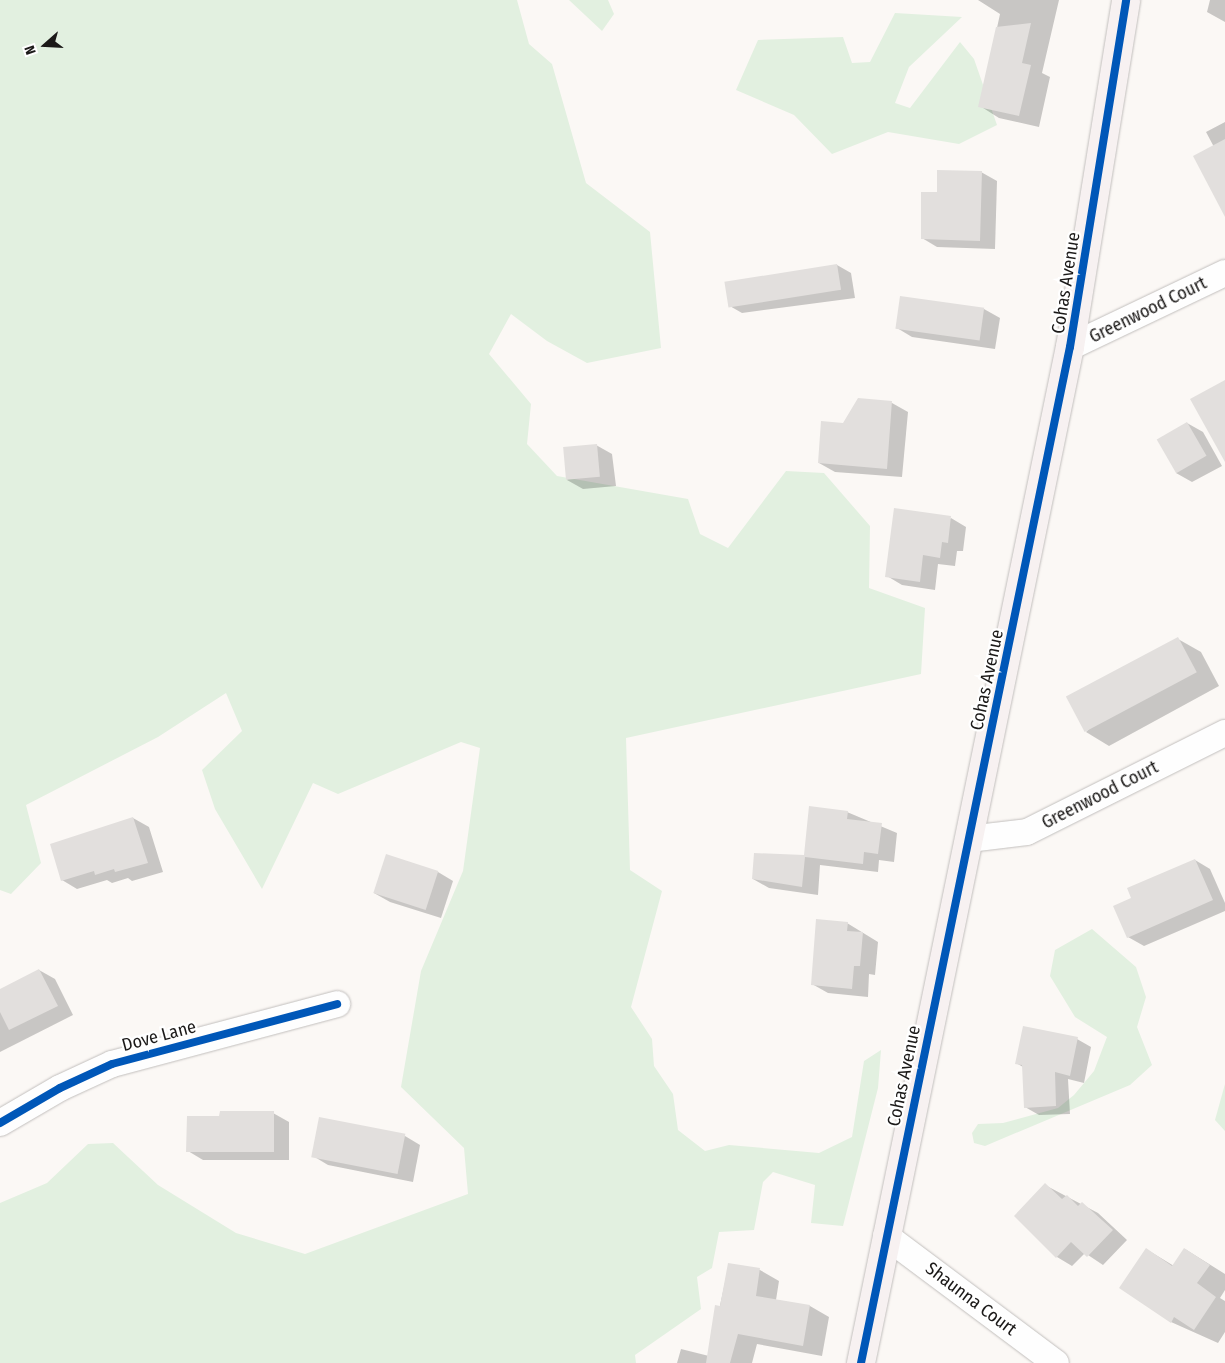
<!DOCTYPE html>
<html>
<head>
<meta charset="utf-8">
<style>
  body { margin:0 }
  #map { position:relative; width:1225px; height:1363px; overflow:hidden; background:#fbf8f5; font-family:"Fira Sans Condensed",sans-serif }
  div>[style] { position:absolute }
  .green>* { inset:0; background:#e2f0e0 }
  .shadow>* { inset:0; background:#0003 }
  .building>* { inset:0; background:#e2dfdd; transform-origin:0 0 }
  .roads { filter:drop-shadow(0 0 1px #c2bfbd) drop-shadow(0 0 1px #c2bfbd) }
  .street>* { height:26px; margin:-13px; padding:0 13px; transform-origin:13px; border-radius:13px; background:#fefefe }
  .secondary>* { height:28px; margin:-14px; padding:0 14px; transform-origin:14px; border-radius:14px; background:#f7f1f1 }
  .cycleway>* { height:8px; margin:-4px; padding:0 4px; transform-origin:4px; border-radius:4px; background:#0057b8 }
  span { translate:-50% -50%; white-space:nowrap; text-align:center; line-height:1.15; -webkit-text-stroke:4.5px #fff; paint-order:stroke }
  .street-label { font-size:18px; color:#1b1918 }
  .north { position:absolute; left:20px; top:20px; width:50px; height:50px; -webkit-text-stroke:4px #fff; paint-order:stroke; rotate:251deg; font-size:14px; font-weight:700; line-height:20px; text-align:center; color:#1b1918 }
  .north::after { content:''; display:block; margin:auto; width:18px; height:22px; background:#1b1918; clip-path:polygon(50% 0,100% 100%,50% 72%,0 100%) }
</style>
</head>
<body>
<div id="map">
  <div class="green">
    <div style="clip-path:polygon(0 0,517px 0,529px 44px,552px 64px,586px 183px,650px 232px,661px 348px,587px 363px,547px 341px,511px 314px,489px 354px,531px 404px,527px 444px,557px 476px,688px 499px,700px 534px,728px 548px,786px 471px,824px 473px,870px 526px,869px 588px,925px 608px,921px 674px,626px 738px,630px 870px,662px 891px,631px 1007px,652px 1039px,654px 1066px,673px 1094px,678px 1130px,705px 1151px,729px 1145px,819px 1153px,852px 1137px,864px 1061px,881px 1050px,878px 1088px,843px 1226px,811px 1223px,815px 1185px,773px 1172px,763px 1182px,754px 1230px,719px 1232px,712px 1268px,697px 1277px,701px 1309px,635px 1355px,636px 1363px,0 1363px,0 1203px,47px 1183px,88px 1144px,113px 1143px,158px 1185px,236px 1233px,305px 1254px,468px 1194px,464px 1148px,401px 1087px,421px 971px,463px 871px,480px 748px,461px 742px,338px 794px,313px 783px,262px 889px,215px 809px,202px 770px,242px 731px,226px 693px,158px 737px,26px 805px,41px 863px,11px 894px,0 890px)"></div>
    <div style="clip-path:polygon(569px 0,608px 0,614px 14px,602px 31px)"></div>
    <div style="clip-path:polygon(895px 13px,962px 17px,909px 67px,895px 103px,910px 108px,960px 42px,974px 59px,997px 125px,959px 144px,888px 132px,832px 154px,794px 115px,736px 90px,758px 40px,843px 37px,852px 63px,870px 62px)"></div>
    <div style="clip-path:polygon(1092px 929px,1136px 967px,1146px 997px,1137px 1027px,1152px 1065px,1130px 1085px,985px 1146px,974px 1143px,972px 1133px,978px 1124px,1003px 1123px,1058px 1108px,1074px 1095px,1094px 1071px,1107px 1037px,1075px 1017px,1050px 976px,1055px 950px)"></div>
    <div style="clip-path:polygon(1225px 1084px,1225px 1131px,1215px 1120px)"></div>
  </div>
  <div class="shadow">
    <div style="clip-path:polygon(978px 0,1059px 0,1042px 73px,1050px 77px,1039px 127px,999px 118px,980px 106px,1000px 14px)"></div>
    <div style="clip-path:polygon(1210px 0,1225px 0,1225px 22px,1207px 12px)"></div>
    <div style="clip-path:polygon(1225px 122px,1225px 207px,1214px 147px,1206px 132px)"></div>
    <div style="clip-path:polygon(981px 172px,997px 181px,995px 249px,937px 247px,922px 238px,938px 193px)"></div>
    <div style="clip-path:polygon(837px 265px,851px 273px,855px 298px,742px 313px,728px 305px)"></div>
    <div style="clip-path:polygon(901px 297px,984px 309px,1000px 318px,995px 349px,912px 337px,897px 328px)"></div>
    <div style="clip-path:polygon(859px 400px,892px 403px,908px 412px,902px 477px,835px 472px,819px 463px)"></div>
    <div style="clip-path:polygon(1187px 423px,1203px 432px,1222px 466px,1192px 482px,1176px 473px)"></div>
    <div style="clip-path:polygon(596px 445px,612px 454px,616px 486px,583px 489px,567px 480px)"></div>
    <div style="clip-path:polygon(951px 518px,966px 527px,963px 551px,957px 551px,955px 566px,938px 564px,935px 590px,902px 585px,887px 576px)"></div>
    <div style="clip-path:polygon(1178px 639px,1201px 652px,1219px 686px,1109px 746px,1086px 732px)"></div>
    <div style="clip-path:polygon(847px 812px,897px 833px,894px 862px,879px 860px,878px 872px,820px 865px,818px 895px,769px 888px,753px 879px,805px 856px)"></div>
    <div style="clip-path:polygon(133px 818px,149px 827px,163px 872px,132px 881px,128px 878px,112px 883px,107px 880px,77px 889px,62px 880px)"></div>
    <div style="clip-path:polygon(1195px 860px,1210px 869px,1225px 903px,1225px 911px,1144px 946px,1128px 937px,1133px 899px)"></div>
    <div style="clip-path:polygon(438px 872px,453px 881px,441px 918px,390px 902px,374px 893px)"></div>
    <div style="clip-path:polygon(847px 923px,878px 942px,875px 975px,869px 974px,868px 997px,828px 993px,812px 984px)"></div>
    <div style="clip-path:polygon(39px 970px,55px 979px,73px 1015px,0 1052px,0 990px)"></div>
    <div style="clip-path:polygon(1077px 1039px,1091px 1047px,1084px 1083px,1068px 1079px,1070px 1114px,1039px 1115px,1025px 1107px,1023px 1067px,1016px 1063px)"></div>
    <div style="clip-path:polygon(273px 1113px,289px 1122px,289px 1160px,203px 1160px,188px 1151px,220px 1118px)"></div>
    <div style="clip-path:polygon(320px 1119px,405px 1136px,420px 1145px,413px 1182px,328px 1165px,313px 1156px)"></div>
    <div style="clip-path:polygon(1045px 1185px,1098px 1213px,1127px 1240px,1103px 1265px,1085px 1253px,1072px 1266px,1057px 1257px)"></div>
    <div style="clip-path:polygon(1146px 1249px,1174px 1266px,1185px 1249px,1225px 1274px,1225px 1290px,1220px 1298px,1225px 1301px,1225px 1332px,1218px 1343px,1171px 1322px)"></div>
    <div style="clip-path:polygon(729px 1264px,760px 1270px,779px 1281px,776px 1300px,810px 1306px,829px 1317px,822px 1356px,757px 1344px,752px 1363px,677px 1363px,681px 1349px,709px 1356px)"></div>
  </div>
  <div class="building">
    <div style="clip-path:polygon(1031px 23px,1022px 63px,1031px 65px,1019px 116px,978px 107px,996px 27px)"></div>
    <div style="clip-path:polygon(1225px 139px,1225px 217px,1193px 156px)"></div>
    <div style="clip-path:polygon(937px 170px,982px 171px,980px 241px,921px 239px,921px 192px,937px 192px)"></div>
    <div style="left:837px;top:264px;width:26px;height:114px;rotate:81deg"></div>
    <div style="left:900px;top:296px;width:85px;height:33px;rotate:8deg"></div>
    <div style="clip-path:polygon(1225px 380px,1225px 462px,1190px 399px)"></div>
    <div style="clip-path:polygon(858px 398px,892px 401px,887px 469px,818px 463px,821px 421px,843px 423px)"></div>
    <div style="left:1187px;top:422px;width:39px;height:35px;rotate:60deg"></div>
    <div style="left:597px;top:444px;width:33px;height:34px;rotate:85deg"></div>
    <div style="clip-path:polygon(894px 508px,951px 516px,948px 543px,942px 542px,940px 558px,923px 555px,920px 582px,885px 577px)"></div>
    <div style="left:1178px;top:637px;width:40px;height:127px;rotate:62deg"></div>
    <div style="clip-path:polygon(809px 806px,848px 811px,847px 819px,882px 823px,878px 854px,864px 852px,863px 864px,805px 857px,802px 887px,752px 879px,754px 853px,804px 855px)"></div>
    <div style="clip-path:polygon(133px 817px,148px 863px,115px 872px,114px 869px,95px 875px,94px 871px,61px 881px,50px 844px)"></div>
    <div style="left:386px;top:854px;width:55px;height:41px;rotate:18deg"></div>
    <div style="clip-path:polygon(1195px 859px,1213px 900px,1127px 938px,1113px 906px,1131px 898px,1127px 888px)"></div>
    <div style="clip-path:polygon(816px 919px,848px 922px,847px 931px,863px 932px,860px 966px,854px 966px,852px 989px,811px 985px)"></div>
    <div style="clip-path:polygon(39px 969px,58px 1006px,9px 1030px,0 1012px,0 989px)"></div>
    <div style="clip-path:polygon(1023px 1026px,1078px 1037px,1070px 1076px,1055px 1072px,1056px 1106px,1024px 1108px,1022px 1065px,1015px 1064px)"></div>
    <div style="clip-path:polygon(220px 1111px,274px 1111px,274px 1152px,186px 1152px,187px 1116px,219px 1116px)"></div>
    <div style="left:319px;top:1117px;width:88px;height:41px;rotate:11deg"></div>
    <div style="clip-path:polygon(1045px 1183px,1062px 1199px,1067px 1195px,1078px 1206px,1082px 1202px,1113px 1230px,1087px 1257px,1071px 1242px,1056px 1258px,1014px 1216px)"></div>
    <div style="clip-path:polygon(1146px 1248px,1172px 1266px,1184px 1248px,1210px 1265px,1197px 1283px,1216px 1297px,1194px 1330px,1174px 1317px,1171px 1323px,1119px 1288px)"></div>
    <div style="clip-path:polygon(728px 1263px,760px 1268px,756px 1296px,810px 1305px,803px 1346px,738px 1334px,730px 1363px,706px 1363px,715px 1305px,720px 1306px)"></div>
  </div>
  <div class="roads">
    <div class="street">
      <div style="left:1070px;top:347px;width:172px;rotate:-25.5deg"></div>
      <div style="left:969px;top:839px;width:58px;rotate:-6.9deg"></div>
      <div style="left:1027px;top:832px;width:221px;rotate:-26.6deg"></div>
      <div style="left:0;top:1123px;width:69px;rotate:-30.3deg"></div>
      <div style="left:60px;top:1088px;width:57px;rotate:-24.8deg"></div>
      <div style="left:112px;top:1064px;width:233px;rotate:-14.9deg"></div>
      <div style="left:886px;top:1236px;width:212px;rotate:36.8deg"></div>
    </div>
    <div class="secondary">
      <div style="left:861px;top:1363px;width:1037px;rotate:-78.38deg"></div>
      <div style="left:1070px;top:347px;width:351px;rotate:-80.8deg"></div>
    </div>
  </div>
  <div class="cycleway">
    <div style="left:0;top:1123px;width:69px;rotate:-30.3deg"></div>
    <div style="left:60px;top:1088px;width:57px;rotate:-24.8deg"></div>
    <div style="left:112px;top:1064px;width:233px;rotate:-14.9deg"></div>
    <div style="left:861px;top:1363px;width:1037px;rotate:-78.38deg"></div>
    <div style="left:1070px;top:347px;width:351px;rotate:-80.8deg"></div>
  </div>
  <div class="street-label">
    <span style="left:1066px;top:283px;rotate:-81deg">Cohas Avenue</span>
    <span style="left:1148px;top:310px;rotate:-26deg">Greenwood Court</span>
    <span style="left:987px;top:680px;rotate:-78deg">Cohas Avenue</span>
    <span style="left:1100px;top:795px;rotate:-27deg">Greenwood Court</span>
    <span style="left:159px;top:1036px;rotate:-15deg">Dove Lane</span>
    <span style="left:904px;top:1076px;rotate:-78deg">Cohas Avenue</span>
    <span style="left:971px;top:1299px;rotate:37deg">Shaunna Court</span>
  </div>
  <div class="north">N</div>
</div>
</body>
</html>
